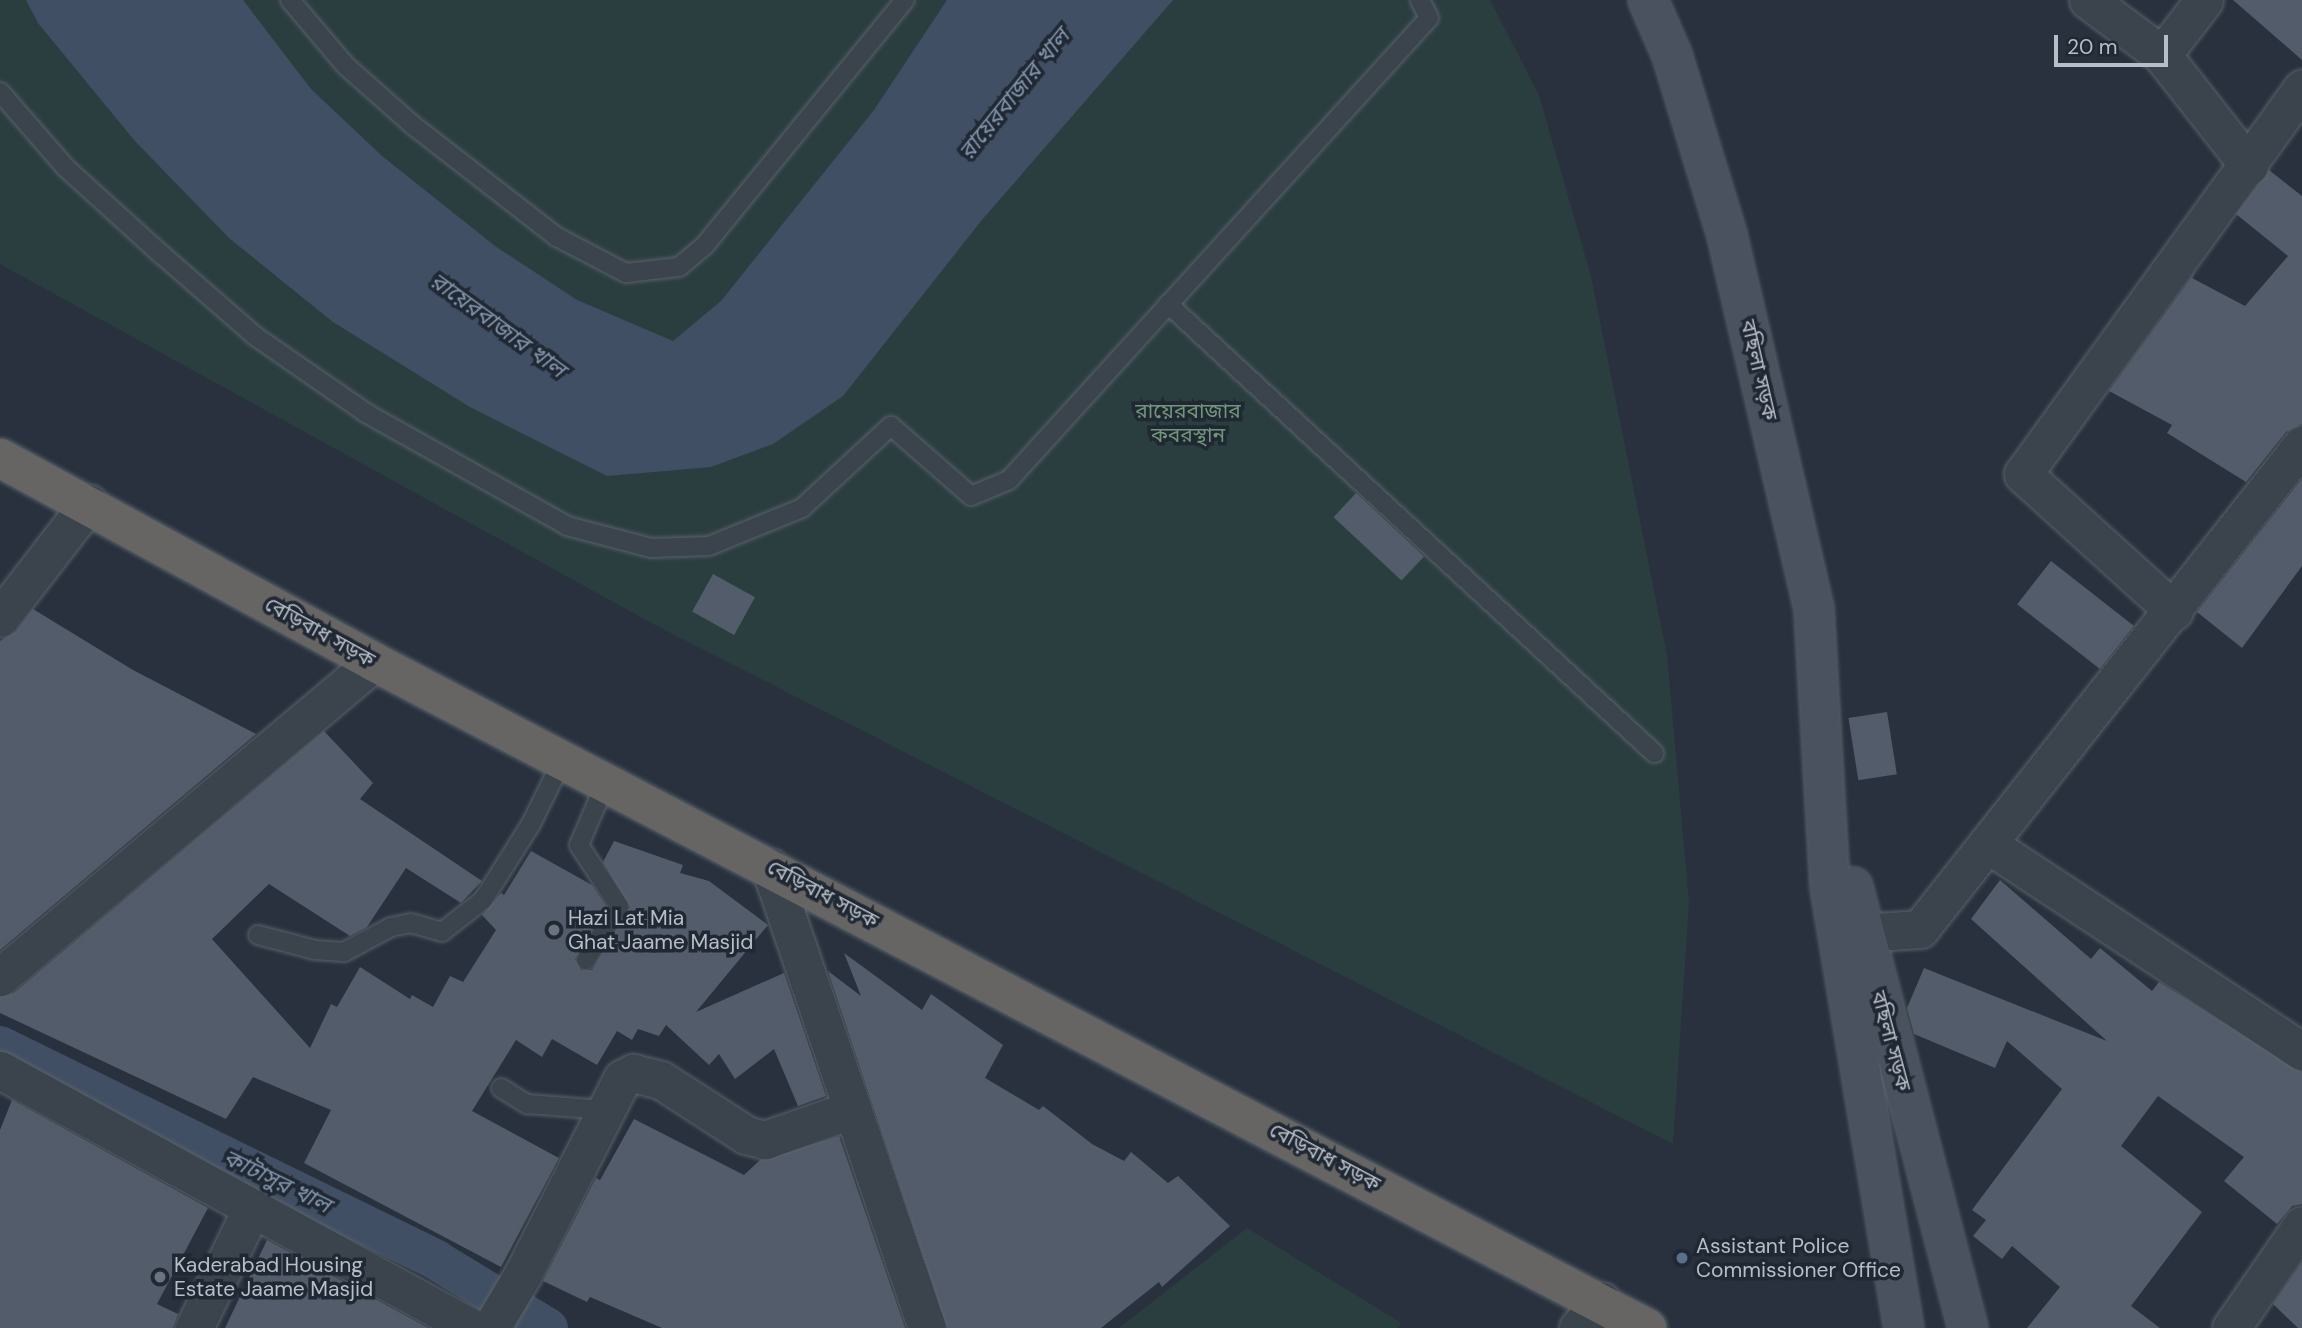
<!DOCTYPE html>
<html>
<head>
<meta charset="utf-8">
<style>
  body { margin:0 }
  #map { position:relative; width:2302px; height:1328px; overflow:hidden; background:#28313d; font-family:"DM Sans","Noto Sans Bengali",sans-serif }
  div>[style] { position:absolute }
  .green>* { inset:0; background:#2b3e3f }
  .water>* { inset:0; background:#404f64 }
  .canal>* { height:40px; margin:-20px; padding:0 20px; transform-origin:20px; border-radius:20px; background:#404f64 }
  .building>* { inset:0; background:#535c6b; transform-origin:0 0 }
  .roads { filter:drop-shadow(0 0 2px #59616b) drop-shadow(0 0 2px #59616b) }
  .service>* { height:18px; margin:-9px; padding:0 9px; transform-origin:9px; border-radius:9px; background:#3b434d }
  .minor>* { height:37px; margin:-18.5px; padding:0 18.5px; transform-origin:18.5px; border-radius:18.5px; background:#3b434d }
  .secondary>* { height:38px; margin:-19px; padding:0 19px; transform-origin:19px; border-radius:19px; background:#4a5260 }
  .trunk>* { height:38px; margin:-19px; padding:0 19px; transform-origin:19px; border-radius:19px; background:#666563 }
  .dots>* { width:19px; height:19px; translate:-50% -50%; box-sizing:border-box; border:4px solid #202833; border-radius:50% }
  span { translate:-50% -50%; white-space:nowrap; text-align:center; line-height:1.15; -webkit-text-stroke:7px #202833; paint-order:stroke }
  .street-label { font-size:21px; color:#b8bec8 }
  .park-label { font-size:21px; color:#719779 }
  .poi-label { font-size:21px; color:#b8bec8 }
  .left { translate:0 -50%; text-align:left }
  .water-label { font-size:23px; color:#8395ac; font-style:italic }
  .scale { position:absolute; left:2054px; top:35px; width:114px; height:32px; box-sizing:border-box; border:4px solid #b8bec8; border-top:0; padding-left:9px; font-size:21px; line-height:24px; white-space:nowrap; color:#b8bec8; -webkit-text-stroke:5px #202833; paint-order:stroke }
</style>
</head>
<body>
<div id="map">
  <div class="green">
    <div style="clip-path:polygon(0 0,1490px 0,1539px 95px,1591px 276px,1667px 655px,1689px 902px,1673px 1144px,655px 625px,0 264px)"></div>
    <div style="clip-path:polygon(1247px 1228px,1401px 1323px,1398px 1328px,1119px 1328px)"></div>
  </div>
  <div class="water">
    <div style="clip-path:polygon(26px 0,243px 0,311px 89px,382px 156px,495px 246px,577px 300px,673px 341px,721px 301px,874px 110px,947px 0,1173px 0,981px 221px,843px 396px,773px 444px,711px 467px,607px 476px,470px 407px,333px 322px,229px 238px,134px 140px,38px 23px)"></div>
  </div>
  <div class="canal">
    <div style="left:0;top:1046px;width:486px;rotate:26.1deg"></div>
    <div style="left:436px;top:1260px;width:131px;rotate:31.3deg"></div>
  </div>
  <div class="building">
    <div style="clip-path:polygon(2233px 0,2302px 0,2302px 60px)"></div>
    <div style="clip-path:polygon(2269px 170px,2302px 196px,2302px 424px,2286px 432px,2246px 482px,2167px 433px,2172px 425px,2109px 391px,2196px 271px,2192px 278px,2245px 306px,2288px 256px,2236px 214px)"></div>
    <div style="clip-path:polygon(2302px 479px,2302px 566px,2242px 648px,2197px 612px)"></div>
    <div style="left:1356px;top:493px;width:93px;height:33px;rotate:43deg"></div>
    <div style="left:2051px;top:561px;width:105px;height:55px;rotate:38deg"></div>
    <div style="left:713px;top:574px;width:48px;height:43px;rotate:29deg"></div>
    <div style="clip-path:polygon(33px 609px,133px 670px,256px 734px,0 950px,0 641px,16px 631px)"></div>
    <div style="left:1887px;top:712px;width:63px;height:39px;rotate:81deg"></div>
    <div style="clip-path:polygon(324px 731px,373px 783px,360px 799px,482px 881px,461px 903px,406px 868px,367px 927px,350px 936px,269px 884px,212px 939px,310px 1048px,331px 1004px,337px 1007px,360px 967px,410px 999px,412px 995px,433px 1007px,450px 976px,463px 982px,496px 930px,482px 915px,501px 893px,504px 895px,531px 851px,592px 885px,606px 906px,575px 959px,581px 970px,592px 970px,630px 907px,603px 862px,614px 841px,683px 865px,680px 873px,709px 881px,768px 925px,696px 1012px,784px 973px,826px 1096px,798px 1106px,774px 1049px,735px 1079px,719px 1054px,709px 1065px,666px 1025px,659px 1036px,638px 1029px,632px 1040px,617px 1031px,597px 1065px,552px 1039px,542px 1057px,516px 1040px,472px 1111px,559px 1158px,501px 1267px,304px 1163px,331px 1110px,253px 1077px,226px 1119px,0 1013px,0 997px,14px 993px)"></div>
    <div style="clip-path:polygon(2000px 880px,2091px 959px,2100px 948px,2152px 991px,2159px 982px,2302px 1072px,2302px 1204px,2292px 1206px,2277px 1224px,2224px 1181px,2244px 1157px,2158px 1096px,2121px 1146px,2202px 1212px,2131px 1306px,2160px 1328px,2027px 1328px,2060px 1287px,2012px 1246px,2002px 1259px,1973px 1236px,1986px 1220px,1972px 1210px,2062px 1089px,2007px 1041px,1995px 1068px,1914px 1034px,1907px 1008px,1924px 968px,2107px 1041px,1971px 919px)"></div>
    <div style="clip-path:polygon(844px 953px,922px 1010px,931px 994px,1003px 1045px,985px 1078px,1039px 1110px,1043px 1106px,1092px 1144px,1124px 1161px,1131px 1152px,1168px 1183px,1178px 1176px,1230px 1226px,1162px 1287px,1159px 1282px,1101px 1328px,947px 1328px,828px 971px,861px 996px)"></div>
    <div style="clip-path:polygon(12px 1100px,208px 1208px,157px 1304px,178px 1314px,173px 1328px,0 1328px,0 1130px)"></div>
    <div style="clip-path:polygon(634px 1119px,744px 1175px,760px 1160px,839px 1136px,905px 1328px,662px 1328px,590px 1297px,587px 1302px,543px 1281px,596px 1178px,600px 1180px)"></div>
    <div style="clip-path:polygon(267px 1240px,428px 1328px,225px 1328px)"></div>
    <div style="clip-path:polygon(2302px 1262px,2302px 1328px,2298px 1328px,2273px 1304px)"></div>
  </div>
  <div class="roads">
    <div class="service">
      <div style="left:290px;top:0;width:87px;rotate:49.7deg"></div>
      <div style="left:346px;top:66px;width:92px;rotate:41.5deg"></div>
      <div style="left:415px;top:127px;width:180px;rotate:37.8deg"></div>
      <div style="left:557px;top:237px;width:78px;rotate:27.6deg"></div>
      <div style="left:626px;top:273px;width:53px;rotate:-6.5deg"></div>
      <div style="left:679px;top:267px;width:34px;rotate:-40deg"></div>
      <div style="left:705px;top:245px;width:316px;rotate:-50.8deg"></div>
      <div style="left:0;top:92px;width:101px;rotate:49deg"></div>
      <div style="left:66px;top:168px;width:128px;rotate:42.2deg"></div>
      <div style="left:161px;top:254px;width:125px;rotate:41.1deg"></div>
      <div style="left:255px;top:336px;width:135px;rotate:34.7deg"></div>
      <div style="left:366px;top:413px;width:231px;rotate:29.3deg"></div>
      <div style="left:567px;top:526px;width:87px;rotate:14.7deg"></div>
      <div style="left:651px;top:548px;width:58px;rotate:-2deg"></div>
      <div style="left:709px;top:546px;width:100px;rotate:-22.2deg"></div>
      <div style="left:802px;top:508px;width:121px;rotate:-42.7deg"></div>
      <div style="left:891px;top:426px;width:106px;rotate:41.2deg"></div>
      <div style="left:971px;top:496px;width:41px;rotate:-22.8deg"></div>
      <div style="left:1009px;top:480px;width:624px;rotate:-47.73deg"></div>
      <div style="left:1429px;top:18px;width:20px;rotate:-117deg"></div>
      <div style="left:1168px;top:304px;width:662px;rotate:42.73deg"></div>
      <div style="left:258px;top:935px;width:59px;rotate:14.7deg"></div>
      <div style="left:315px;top:950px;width:29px;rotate:4deg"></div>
      <div style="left:344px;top:952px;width:53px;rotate:-28deg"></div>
      <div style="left:391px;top:927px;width:20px;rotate:-11deg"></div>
      <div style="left:411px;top:923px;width:32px;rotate:16deg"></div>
      <div style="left:442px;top:932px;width:52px;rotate:-38deg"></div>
      <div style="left:483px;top:900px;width:90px;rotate:-57.7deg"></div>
      <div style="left:531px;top:824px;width:72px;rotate:-63.8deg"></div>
      <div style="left:586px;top:960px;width:63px;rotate:-58.6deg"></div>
      <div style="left:619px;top:906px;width:73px;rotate:-123.3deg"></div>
      <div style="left:579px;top:845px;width:69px;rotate:-66.8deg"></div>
      <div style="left:501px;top:1088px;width:31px;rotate:32deg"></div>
      <div style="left:527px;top:1104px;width:78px;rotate:4.4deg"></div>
    </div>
    <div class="minor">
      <div style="left:2088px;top:0;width:92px;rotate:36.6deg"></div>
      <div style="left:2162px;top:55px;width:141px;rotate:51.9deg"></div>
      <div style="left:2162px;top:55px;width:69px;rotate:-52.6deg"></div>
      <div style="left:2174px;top:611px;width:204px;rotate:-137.8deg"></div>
      <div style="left:2023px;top:474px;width:476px;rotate:-54.1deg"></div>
      <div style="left:0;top:618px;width:145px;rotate:-52.3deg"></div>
      <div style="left:1989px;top:845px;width:375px;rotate:33.4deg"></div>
      <div style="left:770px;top:867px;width:487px;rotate:71.2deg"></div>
      <div style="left:1862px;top:933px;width:58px;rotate:-3.9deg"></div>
      <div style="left:1920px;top:929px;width:617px;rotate:-51.72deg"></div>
      <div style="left:0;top:977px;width:489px;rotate:-40.1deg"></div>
      <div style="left:0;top:1070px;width:538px;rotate:28.66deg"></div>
      <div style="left:194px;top:1328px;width:131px;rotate:-64.2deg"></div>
      <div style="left:491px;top:1328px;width:63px;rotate:-59.3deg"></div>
      <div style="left:523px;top:1274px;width:219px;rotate:-63.1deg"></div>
      <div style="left:622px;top:1079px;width:13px;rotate:-29deg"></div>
      <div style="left:633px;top:1073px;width:29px;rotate:14deg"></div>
      <div style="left:661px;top:1080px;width:101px;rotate:32.9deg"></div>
      <div style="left:746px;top:1135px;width:20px;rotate:15deg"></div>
      <div style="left:765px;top:1140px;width:93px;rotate:-19.4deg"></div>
      <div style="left:1578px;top:1328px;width:36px;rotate:-48deg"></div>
      <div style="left:2231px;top:1328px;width:125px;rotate:-55.4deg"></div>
    </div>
    <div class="secondary">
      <div style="left:1648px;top:0;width:60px;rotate:66.4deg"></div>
      <div style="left:1672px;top:55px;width:188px;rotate:73deg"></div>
      <div style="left:1727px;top:235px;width:384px;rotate:76.9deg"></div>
      <div style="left:1814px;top:609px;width:278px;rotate:86.7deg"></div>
      <div style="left:1830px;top:887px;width:447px;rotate:80.5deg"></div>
      <div style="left:1853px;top:887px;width:456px;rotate:75.4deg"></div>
    </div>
    <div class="trunk">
      <div style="left:0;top:458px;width:426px;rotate:28.6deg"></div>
      <div style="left:374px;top:662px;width:1437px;rotate:27.62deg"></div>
    </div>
  </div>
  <div class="dots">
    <div style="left:554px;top:930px;background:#6b7280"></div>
    <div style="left:1682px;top:1258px;background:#5c6f8a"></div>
    <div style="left:160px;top:1277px;background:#6b7280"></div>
  </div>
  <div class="street-label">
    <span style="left:1759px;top:370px;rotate:77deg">বছিলা সড়ক</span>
    <span style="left:320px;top:632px;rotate:29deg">বেড়িবাধ সড়ক</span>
    <span style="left:823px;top:894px;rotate:28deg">বেড়িবাধ সড়ক</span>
    <span style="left:1891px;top:1041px;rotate:75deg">বছিলা সড়ক</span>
    <span style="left:1325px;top:1157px;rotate:28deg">বেড়িবাধ সড়ক</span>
  </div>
  <div class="park-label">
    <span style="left:1188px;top:423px">রায়েরবাজার<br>কবরস্থান</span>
  </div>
  <div class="poi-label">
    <span class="left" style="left:568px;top:930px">Hazi Lat Mia<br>Ghat Jaame Masjid</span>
    <span class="left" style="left:1696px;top:1258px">Assistant Police<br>Commissioner Office</span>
    <span class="left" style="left:174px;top:1277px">Kaderabad Housing<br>Estate Jaame Masjid</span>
  </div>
  <div class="water-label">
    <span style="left:1014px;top:94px;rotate:-51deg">রায়েরবাজার খাল</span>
    <span style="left:498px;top:325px;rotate:36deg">রায়েরবাজার খাল</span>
    <span style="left:277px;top:1181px;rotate:26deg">কাটাসুর খাল</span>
  </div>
  <div class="scale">20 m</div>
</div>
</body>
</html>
